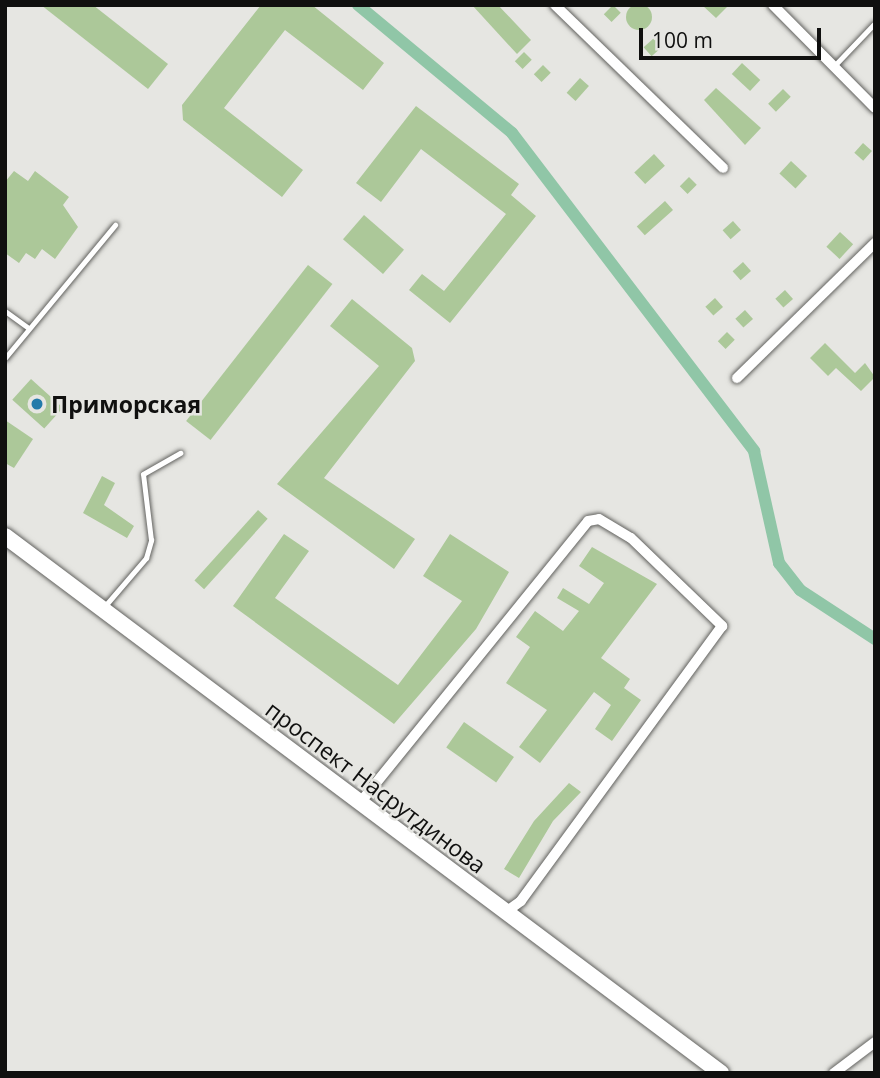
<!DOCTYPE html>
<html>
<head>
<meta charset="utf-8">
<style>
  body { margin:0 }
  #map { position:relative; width:880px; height:1078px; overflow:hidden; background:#e6e6e2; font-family:"Open Sans",sans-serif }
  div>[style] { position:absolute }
  .canal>* { height:12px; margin:-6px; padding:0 6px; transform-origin:6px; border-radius:6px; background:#90c6a7 }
  .building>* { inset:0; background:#acc899; transform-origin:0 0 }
  .round { border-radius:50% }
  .roads { filter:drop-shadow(0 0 2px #62625f) drop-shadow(0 0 2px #62625f) }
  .lane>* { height:5px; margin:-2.5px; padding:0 2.5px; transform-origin:2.5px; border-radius:2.5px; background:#fff }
  .street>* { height:10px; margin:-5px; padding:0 5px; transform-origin:5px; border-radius:5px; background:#fff }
  .secondary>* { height:16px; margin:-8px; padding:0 8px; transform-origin:8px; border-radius:8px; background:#fff }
  .dots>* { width:19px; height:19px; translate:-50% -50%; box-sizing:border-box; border:4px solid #e6e6e2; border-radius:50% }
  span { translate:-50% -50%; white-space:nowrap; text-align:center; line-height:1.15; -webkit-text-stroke:5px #e6e6e2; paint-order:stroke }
  .poi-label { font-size:23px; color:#10100f; font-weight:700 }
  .left { translate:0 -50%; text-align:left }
  .street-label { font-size:23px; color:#10100f }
  .frame { position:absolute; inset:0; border:7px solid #10100f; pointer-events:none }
  .scale { position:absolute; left:639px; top:28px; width:182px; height:32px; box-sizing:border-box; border:4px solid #10100f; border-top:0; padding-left:9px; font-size:21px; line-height:24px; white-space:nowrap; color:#10100f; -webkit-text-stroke:5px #e6e6e2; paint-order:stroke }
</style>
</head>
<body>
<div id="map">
  <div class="canal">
    <div style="left:358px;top:5px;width:200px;rotate:39.7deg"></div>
    <div style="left:512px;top:133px;width:400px;rotate:52.7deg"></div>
    <div style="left:754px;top:451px;width:115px;rotate:77.4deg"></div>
    <div style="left:779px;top:563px;width:34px;rotate:52deg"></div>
    <div style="left:800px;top:590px;width:90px;rotate:33.2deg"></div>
  </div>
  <div class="building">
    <div class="round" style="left:626px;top:4px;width:26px;height:26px"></div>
    <div style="clip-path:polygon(41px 5px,93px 5px,168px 64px,148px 89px)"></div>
    <div style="clip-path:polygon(261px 5px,312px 5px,384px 63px,363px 90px,285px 30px,224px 108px,303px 170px,282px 197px,183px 120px,182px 105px)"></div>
    <div style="clip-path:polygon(472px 5px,498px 5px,531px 40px,517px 54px)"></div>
    <div style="left:613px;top:5px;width:11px;height:13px;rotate:45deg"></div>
    <div style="clip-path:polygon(702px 5px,729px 5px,716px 18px)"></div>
    <div style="left:654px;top:38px;width:12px;height:14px;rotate:48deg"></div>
    <div style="left:524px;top:52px;width:11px;height:13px;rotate:45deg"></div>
    <div style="left:742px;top:63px;width:25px;height:15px;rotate:43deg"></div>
    <div style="left:543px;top:65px;width:11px;height:13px;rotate:45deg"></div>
    <div style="left:580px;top:78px;width:12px;height:20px;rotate:42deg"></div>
    <div style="clip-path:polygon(716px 88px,761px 128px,745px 145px,704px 100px)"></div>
    <div style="left:783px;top:89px;width:11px;height:21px;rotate:45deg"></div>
    <div style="clip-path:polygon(416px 106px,519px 184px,511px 195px,536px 216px,450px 323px,409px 290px,422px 274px,444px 291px,506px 214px,421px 149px,381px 202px,356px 183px)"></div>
    <div style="left:863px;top:143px;width:12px;height:13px;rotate:42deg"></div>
    <div style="left:654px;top:154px;width:16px;height:27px;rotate:47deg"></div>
    <div style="left:791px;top:161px;width:22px;height:17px;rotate:43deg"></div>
    <div style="clip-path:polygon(14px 171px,28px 181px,35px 171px,69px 197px,63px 205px,78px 227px,55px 259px,42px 249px,35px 259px,26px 253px,19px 263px,5px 253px,5px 182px)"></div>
    <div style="left:689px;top:177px;width:11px;height:13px;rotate:45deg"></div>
    <div style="left:665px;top:201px;width:12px;height:38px;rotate:48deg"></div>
    <div style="left:364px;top:215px;width:53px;height:32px;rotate:41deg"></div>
    <div style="left:733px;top:221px;width:12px;height:14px;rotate:48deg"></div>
    <div style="left:840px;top:232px;width:18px;height:20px;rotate:43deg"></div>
    <div style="left:743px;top:262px;width:12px;height:14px;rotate:48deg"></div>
    <div style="left:308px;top:265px;width:31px;height:198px;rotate:38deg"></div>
    <div style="left:785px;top:290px;width:12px;height:13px;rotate:48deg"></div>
    <div style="left:715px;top:298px;width:12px;height:13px;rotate:48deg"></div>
    <div style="clip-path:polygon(352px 299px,412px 348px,415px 361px,324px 478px,415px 539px,394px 569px,277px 484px,379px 366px,330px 326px)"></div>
    <div style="left:745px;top:310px;width:12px;height:13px;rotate:48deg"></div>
    <div style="left:727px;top:332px;width:11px;height:13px;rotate:45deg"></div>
    <div style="clip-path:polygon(825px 343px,855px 373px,865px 363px,875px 377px,861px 391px,836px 368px,828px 376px,810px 358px)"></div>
    <div style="left:31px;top:379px;width:43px;height:28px;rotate:42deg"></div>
    <div style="clip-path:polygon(5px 420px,33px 439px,14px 468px,5px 463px)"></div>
    <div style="clip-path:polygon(102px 476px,115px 483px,104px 505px,134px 526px,127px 538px,83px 513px)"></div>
    <div style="left:258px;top:510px;width:13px;height:95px;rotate:42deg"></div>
    <div style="clip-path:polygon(284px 534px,309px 551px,275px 598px,398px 685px,462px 601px,423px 576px,450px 534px,509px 572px,476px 629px,394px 724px,233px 606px)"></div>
    <div style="clip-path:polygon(592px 547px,657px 584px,601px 658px,630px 679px,624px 688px,641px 700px,612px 741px,595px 729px,611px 705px,594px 692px,540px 763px,519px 747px,547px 710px,506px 683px,530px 647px,516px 637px,535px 611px,563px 631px,579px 611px,557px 598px,563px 588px,589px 604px,604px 583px,579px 566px)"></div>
    <div style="left:464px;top:722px;width:61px;height:31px;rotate:35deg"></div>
    <div style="clip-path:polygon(569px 783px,581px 792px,553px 821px,519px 878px,504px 869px,534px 821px)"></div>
  </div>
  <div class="roads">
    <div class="lane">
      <div style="left:834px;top:66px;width:59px;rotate:-46.4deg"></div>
      <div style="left:5px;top:311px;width:29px;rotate:36deg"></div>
      <div style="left:5px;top:358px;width:173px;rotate:-50.4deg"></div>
      <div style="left:104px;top:607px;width:65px;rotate:-49.4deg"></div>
      <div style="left:146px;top:558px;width:19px;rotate:-74deg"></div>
      <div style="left:151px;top:540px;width:66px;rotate:-96.9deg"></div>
      <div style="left:143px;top:474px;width:43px;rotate:-29.6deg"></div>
    </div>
    <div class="street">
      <div style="left:555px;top:5px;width:234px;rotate:44.1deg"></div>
      <div style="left:773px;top:5px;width:145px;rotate:45.3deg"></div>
      <div style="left:737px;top:378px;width:193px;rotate:-44.4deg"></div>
      <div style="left:359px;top:804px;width:364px;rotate:-51deg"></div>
      <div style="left:588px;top:521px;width:11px;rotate:-10deg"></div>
      <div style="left:599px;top:519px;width:37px;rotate:31deg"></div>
      <div style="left:631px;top:538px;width:127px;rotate:44deg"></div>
      <div style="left:722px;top:626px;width:341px;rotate:126.2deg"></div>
      <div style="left:521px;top:901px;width:19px;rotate:144deg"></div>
      <div style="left:834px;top:1073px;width:51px;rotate:-37.1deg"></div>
    </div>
    <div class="secondary">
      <div style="left:5px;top:536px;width:895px;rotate:36.87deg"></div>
    </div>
  </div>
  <div class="dots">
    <div style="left:37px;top:404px;background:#237baa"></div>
  </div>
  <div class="poi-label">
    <span class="left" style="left:51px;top:404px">Приморская</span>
  </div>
  <div class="street-label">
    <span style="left:376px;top:787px;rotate:37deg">проспект Насрутдинова</span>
  </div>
  <div class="frame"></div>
  <div class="scale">100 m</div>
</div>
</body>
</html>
